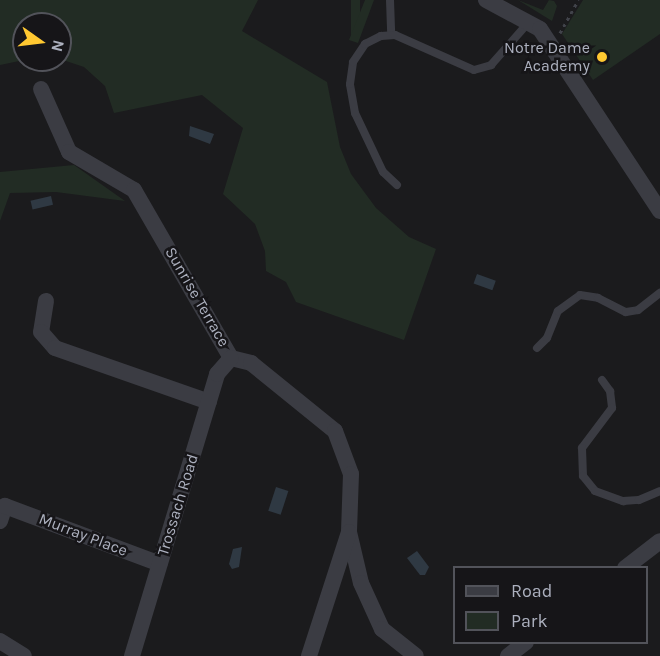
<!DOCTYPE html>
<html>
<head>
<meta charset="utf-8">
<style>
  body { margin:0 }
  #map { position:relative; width:660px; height:656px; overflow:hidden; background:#1b1b1d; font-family:Karla,sans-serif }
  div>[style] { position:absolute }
  .green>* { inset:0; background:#222c24; transform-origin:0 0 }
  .water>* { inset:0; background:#2f3943; transform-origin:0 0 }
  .path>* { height:3px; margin-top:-1.5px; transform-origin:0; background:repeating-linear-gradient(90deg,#41434a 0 3px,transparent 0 7.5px) }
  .lane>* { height:8px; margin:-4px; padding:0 4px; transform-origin:4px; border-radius:4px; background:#3b3c43 }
  .street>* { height:16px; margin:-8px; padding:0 8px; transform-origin:8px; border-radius:8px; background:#3b3c43 }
  .dots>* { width:16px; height:16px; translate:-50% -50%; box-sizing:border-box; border:3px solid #161518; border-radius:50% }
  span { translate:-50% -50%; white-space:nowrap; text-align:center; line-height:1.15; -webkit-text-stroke:5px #161518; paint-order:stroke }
  .poi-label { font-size:16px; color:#acb0be }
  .right { translate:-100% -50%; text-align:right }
  .street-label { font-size:16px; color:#acb0be }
  .legend { position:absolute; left:453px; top:566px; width:195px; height:78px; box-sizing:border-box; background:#161518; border:2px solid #52535a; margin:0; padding:8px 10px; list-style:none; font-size:18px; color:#acb0be }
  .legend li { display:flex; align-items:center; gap:12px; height:30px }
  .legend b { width:30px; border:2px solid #52535a }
  .north { position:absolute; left:12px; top:12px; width:60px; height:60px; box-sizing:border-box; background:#161518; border:2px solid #52535a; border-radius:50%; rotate:104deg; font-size:16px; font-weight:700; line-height:24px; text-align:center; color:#acb0be }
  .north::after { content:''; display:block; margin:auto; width:21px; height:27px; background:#ffc831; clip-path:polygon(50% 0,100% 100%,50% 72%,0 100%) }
</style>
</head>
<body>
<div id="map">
  <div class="green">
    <div style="clip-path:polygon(0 0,258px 0,242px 31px,327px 82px,340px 147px,351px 174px,376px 208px,409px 237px,436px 249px,404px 340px,296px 302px,286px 282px,266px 271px,265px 251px,255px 224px,223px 194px,243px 128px,202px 95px,114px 113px,105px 86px,84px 67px,60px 59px,60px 24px,24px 24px,24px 60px,0 65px)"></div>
    <div style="left:351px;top:0;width:9px;height:38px"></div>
    <div style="clip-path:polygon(365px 0,374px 0,358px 43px,349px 40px)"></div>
    <div style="clip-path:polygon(518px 0,543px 10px,549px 0,554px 1px,557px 6px,552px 21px)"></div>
    <div style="clip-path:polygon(583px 0,660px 0,660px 34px,593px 80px,562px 34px)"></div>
    <div style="clip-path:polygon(74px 165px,125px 201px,56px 192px,10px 193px,0 221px,0 172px)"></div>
  </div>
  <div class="water">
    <div style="clip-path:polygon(190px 126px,214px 134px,210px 144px,189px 136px)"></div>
    <div style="left:51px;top:196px;width:9px;height:21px;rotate:77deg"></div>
    <div style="left:477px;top:274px;width:20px;height:10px;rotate:20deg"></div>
    <div style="left:276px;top:487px;width:13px;height:25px;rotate:18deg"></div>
    <div style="clip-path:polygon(242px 547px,239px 567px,232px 569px,229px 564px,233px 549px)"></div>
    <div style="clip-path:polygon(417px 551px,429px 567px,425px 575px,420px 575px,407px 558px)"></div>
  </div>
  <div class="path">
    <div style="left:560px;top:33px;width:38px;rotate:-61deg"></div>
  </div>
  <div class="lane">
    <div style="left:390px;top:0;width:35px;rotate:88deg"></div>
    <div style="left:397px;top:185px;width:19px;rotate:-137deg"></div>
    <div style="left:383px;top:172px;width:65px;rotate:-115.4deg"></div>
    <div style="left:355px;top:113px;width:29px;rotate:-100deg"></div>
    <div style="left:350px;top:84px;width:22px;rotate:-82deg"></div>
    <div style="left:353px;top:62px;width:22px;rotate:-56deg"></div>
    <div style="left:365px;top:44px;width:18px;rotate:-27deg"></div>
    <div style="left:381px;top:36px;width:14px;rotate:-4deg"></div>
    <div style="left:395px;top:35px;width:86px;rotate:23.9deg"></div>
    <div style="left:474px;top:70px;width:18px;rotate:-16deg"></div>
    <div style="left:491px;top:65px;width:56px;rotate:-48.6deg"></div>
    <div style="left:537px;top:348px;width:14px;rotate:-45deg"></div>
    <div style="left:547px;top:338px;width:29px;rotate:-68deg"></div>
    <div style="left:558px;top:311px;width:27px;rotate:-36deg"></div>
    <div style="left:580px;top:295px;width:18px;rotate:9deg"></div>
    <div style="left:598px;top:298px;width:31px;rotate:27deg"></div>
    <div style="left:626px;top:312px;width:12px;rotate:-9deg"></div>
    <div style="left:638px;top:310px;width:28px;rotate:-38deg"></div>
    <div style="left:602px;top:380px;width:14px;rotate:54deg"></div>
    <div style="left:610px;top:391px;width:17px;rotate:83deg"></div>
    <div style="left:612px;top:408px;width:50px;rotate:126.9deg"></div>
    <div style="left:582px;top:448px;width:28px;rotate:88deg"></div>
    <div style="left:583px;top:476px;width:19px;rotate:51deg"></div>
    <div style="left:595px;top:491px;width:30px;rotate:20deg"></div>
    <div style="left:623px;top:501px;width:16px;rotate:-4deg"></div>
    <div style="left:639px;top:500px;width:23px;rotate:-23deg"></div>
  </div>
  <div class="street">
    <div style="left:486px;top:0;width:61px;rotate:28.2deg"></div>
    <div style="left:540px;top:29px;width:218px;rotate:56.6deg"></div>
    <div style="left:41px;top:89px;width:69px;rotate:66deg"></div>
    <div style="left:69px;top:152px;width:75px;rotate:30.3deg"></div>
    <div style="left:134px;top:190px;width:194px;rotate:60deg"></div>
    <div style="left:46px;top:301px;width:31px;rotate:99deg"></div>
    <div style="left:41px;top:332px;width:21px;rotate:49deg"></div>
    <div style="left:55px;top:348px;width:163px;rotate:19.3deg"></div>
    <div style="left:231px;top:358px;width:21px;rotate:14deg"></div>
    <div style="left:251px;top:363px;width:108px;rotate:39deg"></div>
    <div style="left:335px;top:431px;width:46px;rotate:69.6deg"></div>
    <div style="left:351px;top:474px;width:58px;rotate:92deg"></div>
    <div style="left:349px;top:532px;width:52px;rotate:76.8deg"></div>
    <div style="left:361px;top:583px;width:51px;rotate:65.5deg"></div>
    <div style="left:382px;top:629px;width:43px;rotate:38.5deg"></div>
    <div style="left:0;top:521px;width:16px;rotate:-72deg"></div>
    <div style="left:5px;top:506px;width:165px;rotate:20.5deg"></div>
    <div style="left:625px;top:568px;width:44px;rotate:-37.6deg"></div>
    <div style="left:0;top:641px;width:28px;rotate:32deg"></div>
    <div style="left:132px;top:656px;width:295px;rotate:-73.2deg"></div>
    <div style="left:217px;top:374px;width:21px;rotate:-49deg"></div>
    <div style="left:309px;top:656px;width:130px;rotate:-72.1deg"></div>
    <div style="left:508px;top:656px;width:23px;rotate:-38deg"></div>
  </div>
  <div class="dots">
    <div style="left:602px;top:57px;background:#ffc831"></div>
  </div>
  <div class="poi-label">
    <span class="right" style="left:590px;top:57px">Notre Dame<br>Academy</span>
  </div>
  <div class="street-label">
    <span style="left:197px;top:297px;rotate:60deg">Sunrise Terrace</span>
    <span style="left:178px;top:505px;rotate:-73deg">Trossach Road</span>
    <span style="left:83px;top:535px;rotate:21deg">Murray Place</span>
  </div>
  <ul class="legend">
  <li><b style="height:8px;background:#3b3c43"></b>Road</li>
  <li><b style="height:16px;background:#222c24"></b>Park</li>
  </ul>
  <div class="north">N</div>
</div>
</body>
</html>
